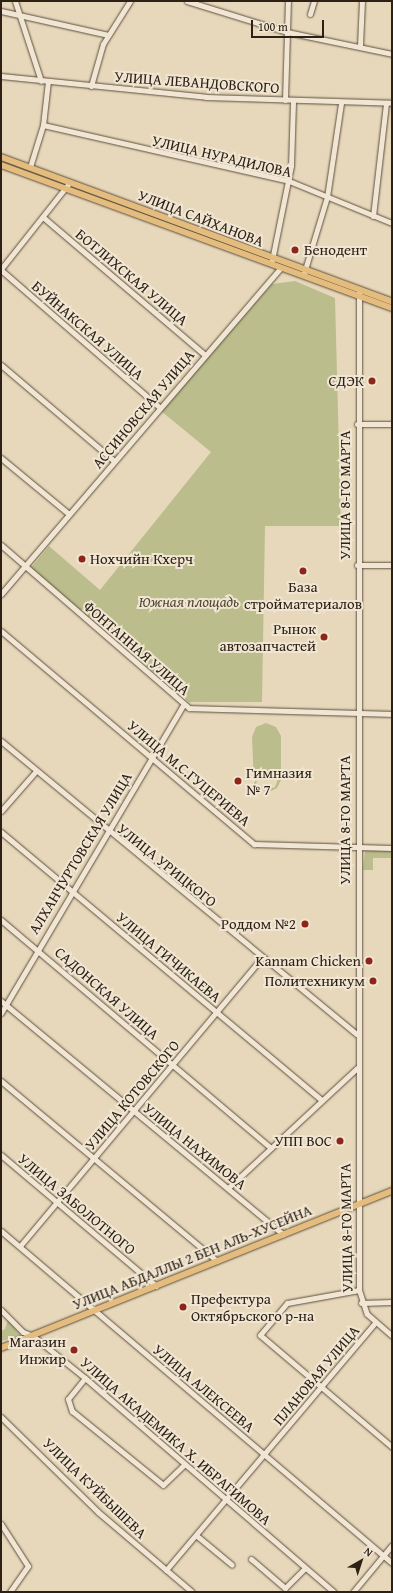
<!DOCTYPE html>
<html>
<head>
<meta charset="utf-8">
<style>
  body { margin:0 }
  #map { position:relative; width:393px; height:1593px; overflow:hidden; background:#e8d8bb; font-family:"Gentium Book Plus",serif }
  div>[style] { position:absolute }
  .green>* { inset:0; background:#bbbd8d }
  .roads { filter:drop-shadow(0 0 1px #5c4f3e) drop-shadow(0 0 1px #5c4f3e) }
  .minor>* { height:5px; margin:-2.5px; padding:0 2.5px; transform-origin:2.5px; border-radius:2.5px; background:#f0e6d3 }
  .major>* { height:6px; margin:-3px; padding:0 3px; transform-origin:3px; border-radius:3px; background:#e4bc7e }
  .dots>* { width:11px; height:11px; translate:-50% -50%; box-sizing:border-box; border:2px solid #f0e6d3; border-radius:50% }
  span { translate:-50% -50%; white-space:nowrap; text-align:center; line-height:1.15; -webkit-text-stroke:4px #f0e6d3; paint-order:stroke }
  .street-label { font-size:15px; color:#2d2115 }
  .poi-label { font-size:15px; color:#2d2115 }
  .left { translate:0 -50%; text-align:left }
  .right { translate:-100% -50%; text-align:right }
  .park-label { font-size:15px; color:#504833; font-style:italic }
  .frame { position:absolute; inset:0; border:2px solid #2d2115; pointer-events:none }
  .north { position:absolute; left:341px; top:1541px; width:40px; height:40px; -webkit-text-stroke:3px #f0e6d3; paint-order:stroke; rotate:39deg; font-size:11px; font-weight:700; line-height:16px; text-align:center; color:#2d2115 }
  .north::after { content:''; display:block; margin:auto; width:14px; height:18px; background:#2d2115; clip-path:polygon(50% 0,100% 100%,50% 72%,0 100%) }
  .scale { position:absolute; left:251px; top:20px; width:73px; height:18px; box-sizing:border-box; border:2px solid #2d2115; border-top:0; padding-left:5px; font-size:12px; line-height:14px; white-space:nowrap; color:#2d2115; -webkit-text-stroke:3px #f0e6d3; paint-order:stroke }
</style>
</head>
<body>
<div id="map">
  <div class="green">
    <div style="clip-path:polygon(295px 281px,335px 298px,341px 526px,265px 526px,262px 702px,189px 702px,31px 568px,49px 546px,100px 590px,211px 452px,161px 411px,272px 284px)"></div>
    <div style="clip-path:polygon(evenodd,266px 723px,276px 727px,281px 736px,281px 780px,277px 788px,267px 793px,254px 784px,252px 737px,256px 727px,266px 723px,256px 779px,278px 779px,275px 787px,266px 790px,257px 785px,256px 779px)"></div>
    <div style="clip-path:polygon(392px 849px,392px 858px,373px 858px,373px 870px,363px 870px,365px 851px)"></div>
    <div style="clip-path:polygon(8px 1320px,21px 1336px,1px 1341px,1px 1331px,5px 1329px)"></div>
  </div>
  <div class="roads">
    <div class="minor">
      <div style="left:15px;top:1px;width:84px;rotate:72deg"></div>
      <div style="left:187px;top:1px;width:105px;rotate:17.2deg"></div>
      <div style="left:287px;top:32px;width:107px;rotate:11.8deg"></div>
      <div style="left:1px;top:11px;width:110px;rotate:12.6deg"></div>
      <div style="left:310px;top:14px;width:14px;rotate:-73deg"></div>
      <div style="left:360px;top:46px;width:45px;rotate:-87.5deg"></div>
      <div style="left:1px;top:76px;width:206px;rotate:5.8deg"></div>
      <div style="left:206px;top:97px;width:186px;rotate:1.8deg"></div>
      <div style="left:91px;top:86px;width:44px;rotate:-74.1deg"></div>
      <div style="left:103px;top:44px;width:51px;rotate:-57.9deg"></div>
      <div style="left:285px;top:100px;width:99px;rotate:-88.3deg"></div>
      <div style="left:43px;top:125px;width:252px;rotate:12.8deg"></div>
      <div style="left:289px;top:181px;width:111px;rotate:22.2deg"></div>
      <div style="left:30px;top:167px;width:44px;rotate:-72.8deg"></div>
      <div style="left:43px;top:125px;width:44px;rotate:-83.5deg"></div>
      <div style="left:373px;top:216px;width:114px;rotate:-83.4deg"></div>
      <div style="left:44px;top:218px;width:211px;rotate:40.4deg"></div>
      <div style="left:272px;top:260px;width:96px;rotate:-78.6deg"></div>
      <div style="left:291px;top:166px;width:65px;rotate:-88.2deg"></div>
      <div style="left:1px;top:269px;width:111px;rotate:-51.6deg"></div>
      <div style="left:1px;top:270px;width:209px;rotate:40.9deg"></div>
      <div style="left:304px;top:273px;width:79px;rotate:-73.2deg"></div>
      <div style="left:327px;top:197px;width:95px;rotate:-81.5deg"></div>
      <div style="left:359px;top:293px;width:997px;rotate:90deg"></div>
      <div style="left:359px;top:1290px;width:25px;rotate:72deg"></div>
      <div style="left:367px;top:1314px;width:33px;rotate:41deg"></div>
      <div style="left:1px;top:365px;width:148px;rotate:40.3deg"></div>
      <div style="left:357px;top:424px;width:35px"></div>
      <div style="left:1px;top:458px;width:88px;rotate:39.5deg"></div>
      <div style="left:1px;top:545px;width:249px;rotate:40.9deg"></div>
      <div style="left:189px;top:708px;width:203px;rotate:1.7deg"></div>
      <div style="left:357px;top:565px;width:35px"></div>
      <div style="left:1px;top:594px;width:429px;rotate:-49.4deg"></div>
      <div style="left:1px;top:631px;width:331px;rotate:40.1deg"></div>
      <div style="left:254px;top:844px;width:138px;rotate:1.7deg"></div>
      <div style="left:1px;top:741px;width:461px;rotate:39.5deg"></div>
      <div style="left:1px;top:811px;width:53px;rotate:-48.8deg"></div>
      <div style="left:1px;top:832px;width:417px;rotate:39.9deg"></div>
      <div style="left:1px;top:920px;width:352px;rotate:40.2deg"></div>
      <div style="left:1px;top:1001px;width:366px;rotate:39.6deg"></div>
      <div style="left:1px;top:1013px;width:358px;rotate:-59.4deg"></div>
      <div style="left:1px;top:1081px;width:281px;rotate:39.8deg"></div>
      <div style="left:1px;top:1155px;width:203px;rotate:40.2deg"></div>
      <div style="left:228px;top:1188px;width:176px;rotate:-42.9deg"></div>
      <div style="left:1px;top:1231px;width:513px;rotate:40.33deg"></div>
      <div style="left:20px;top:1246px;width:376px;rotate:-50deg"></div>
      <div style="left:359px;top:1290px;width:73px;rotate:169.8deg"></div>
      <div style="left:287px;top:1303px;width:42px;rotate:130.2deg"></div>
      <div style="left:260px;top:1335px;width:173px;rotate:40.3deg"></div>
      <div style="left:361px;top:1303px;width:31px;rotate:-2deg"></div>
      <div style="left:1px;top:1310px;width:31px;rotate:45deg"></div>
      <div style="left:23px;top:1332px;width:11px;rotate:22deg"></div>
      <div style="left:33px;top:1336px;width:67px;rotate:38.9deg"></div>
      <div style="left:85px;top:1378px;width:328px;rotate:40.7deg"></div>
      <div style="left:85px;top:1378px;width:27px;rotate:129deg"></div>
      <div style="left:68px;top:1399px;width:13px;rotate:72deg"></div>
      <div style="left:72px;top:1411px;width:117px;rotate:39.1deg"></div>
      <div style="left:163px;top:1485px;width:30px;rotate:-44deg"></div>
      <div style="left:1px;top:1417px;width:136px;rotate:44.4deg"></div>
      <div style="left:98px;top:1512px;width:123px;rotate:40.4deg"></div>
      <div style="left:1px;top:1524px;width:50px;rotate:57.3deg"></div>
      <div style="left:28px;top:1566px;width:32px;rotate:125deg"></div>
      <div style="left:197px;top:1536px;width:45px;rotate:39.6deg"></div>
      <div style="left:251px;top:1559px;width:45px;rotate:40.5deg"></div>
      <div style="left:285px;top:1588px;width:28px;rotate:-45deg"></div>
      <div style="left:166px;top:1570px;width:324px;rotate:-49.8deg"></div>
      <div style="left:353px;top:1592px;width:61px;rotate:-50.3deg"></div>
    </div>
    <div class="major">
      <div style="left:1px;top:157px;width:417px;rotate:20.3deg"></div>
      <div style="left:1px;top:165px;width:416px;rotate:20.1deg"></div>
      <div style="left:1px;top:1348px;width:421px;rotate:-21.9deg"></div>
    </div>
  </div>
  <div class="dots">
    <div style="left:295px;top:250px;background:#8f2418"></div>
    <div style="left:372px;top:381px;background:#8f2418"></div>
    <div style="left:82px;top:559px;background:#8f2418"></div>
    <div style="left:303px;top:571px;background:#8f2418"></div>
    <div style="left:324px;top:637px;background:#8f2418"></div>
    <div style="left:238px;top:781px;background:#8f2418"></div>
    <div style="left:305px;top:924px;background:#8f2418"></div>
    <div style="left:369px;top:961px;background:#8f2418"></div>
    <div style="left:373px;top:981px;background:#8f2418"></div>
    <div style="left:340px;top:1141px;background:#8f2418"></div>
    <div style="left:183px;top:1307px;background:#8f2418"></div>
    <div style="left:74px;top:1350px;background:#8f2418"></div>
  </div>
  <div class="street-label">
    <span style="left:197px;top:82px;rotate:4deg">УЛИЦА ЛЕВАНДОВСКОГО</span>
    <span style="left:222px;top:156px;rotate:13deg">УЛИЦА НУРАДИЛОВА</span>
    <span style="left:201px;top:218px;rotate:21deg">УЛИЦА САЙХАНОВА</span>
    <span style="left:132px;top:277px;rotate:40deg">БОТЛИХСКАЯ УЛИЦА</span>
    <span style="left:88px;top:330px;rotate:41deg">БУЙНАКСКАЯ УЛИЦА</span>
    <span style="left:143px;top:409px;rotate:-50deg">АССИНОВСКАЯ УЛИЦА</span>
    <span style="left:345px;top:495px;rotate:-90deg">УЛИЦА 8-ГО МАРТА</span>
    <span style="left:137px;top:648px;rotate:41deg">ФОНТАННАЯ УЛИЦА</span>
    <span style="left:189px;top:773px;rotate:40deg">УЛИЦА М.С.ГУЦЕРИЕВА</span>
    <span style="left:345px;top:820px;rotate:-90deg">УЛИЦА 8-ГО МАРТА</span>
    <span style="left:80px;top:853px;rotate:-59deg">АЛХАНЧУРТОВСКАЯ УЛИЦА</span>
    <span style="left:167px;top:865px;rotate:39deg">УЛИЦА УРИЦКОГО</span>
    <span style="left:169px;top:957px;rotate:40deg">УЛИЦА ГИЧИКАЕВА</span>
    <span style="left:107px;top:993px;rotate:41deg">САДОНСКАЯ УЛИЦА</span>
    <span style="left:132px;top:1095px;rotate:-50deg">УЛИЦА КОТОВСКОГО</span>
    <span style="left:195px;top:1146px;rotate:39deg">УЛИЦА НАХИМОВА</span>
    <span style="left:77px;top:1204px;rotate:40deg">УЛИЦА ЗАБОЛОТНОГО</span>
    <span style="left:346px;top:1228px;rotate:-91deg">УЛИЦА 8-ГО МАРТА</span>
    <span style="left:192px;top:1257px;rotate:-22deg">УЛИЦА АБДАЛЛЫ 2 БЕН АЛЬ-ХУСЕЙНА</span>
    <span style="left:316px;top:1375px;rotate:-50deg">ПЛАНОВАЯ УЛИЦА</span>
    <span style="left:204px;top:1388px;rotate:40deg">УЛИЦА АЛЕКСЕЕВА</span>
    <span style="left:176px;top:1441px;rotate:41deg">УЛИЦА АКАДЕМИКА Х. ИБРАГИМОВА</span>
    <span style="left:95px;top:1488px;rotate:44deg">УЛИЦА КУЙБЫШЕВА</span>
  </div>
  <div class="poi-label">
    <span class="left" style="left:304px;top:250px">Бенодент</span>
    <span class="right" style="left:364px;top:381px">СДЭК</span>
    <span class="left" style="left:90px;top:559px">Нохчийн Кхерч</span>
    <span style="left:303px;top:595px">База<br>стройматериалов</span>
    <span class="right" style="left:316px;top:637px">Рынок<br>автозапчастей</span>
    <span class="left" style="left:246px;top:781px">Гимназия<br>№ 7</span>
    <span class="right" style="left:296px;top:924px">Роддом №2</span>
    <span class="right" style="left:361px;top:961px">Kannam Chicken</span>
    <span class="right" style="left:365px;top:981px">Политехникум</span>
    <span class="right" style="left:332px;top:1141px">УПП ВОС</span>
    <span class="left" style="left:191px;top:1307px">Префектура<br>Октябрьского р-на</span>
    <span class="right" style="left:66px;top:1350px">Магазин<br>Инжир</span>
  </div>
  <div class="park-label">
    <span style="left:189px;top:602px">Южная площадь</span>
  </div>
  <div class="frame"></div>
  <div class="north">N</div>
  <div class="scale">100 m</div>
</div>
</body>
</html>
